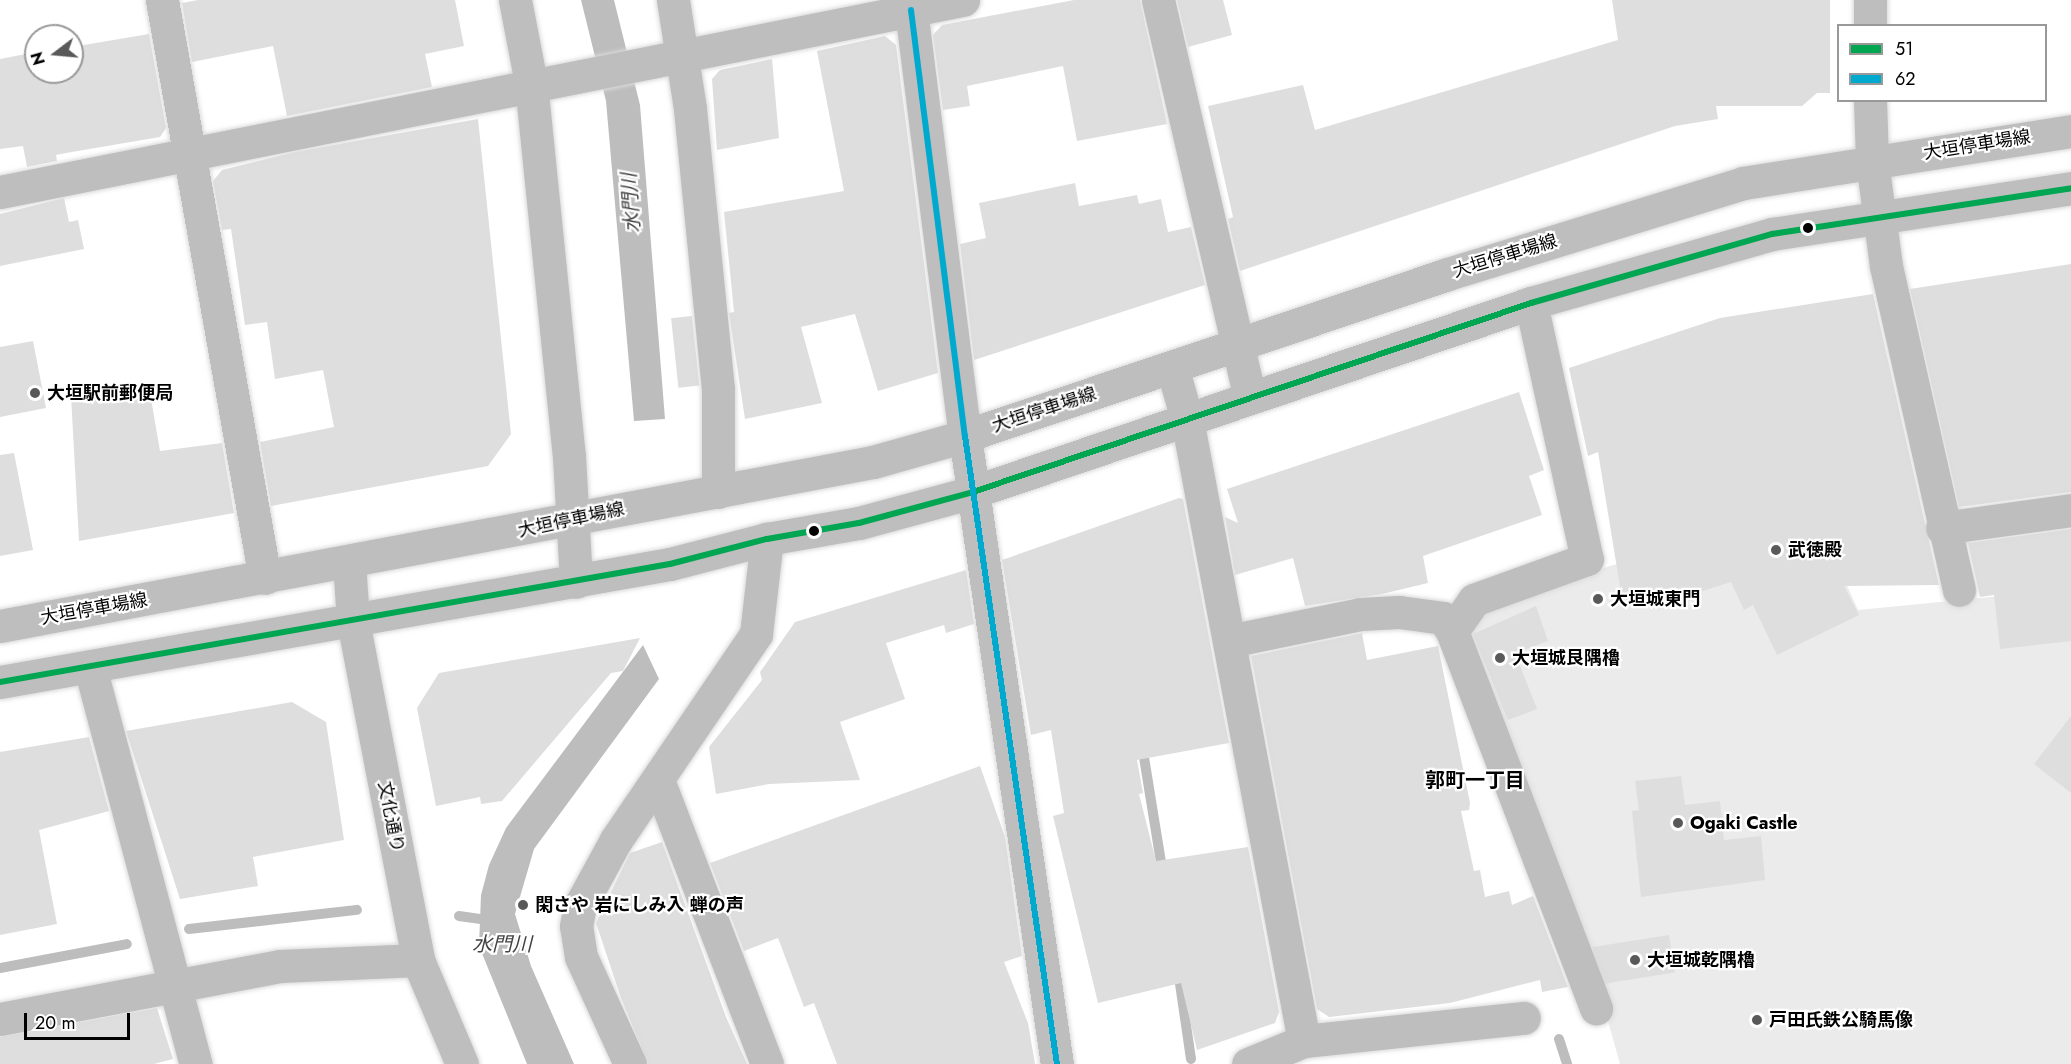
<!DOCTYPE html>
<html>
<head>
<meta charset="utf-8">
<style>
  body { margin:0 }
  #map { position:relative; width:2071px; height:1064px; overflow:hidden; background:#fff; font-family:Jost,"Noto Sans JP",sans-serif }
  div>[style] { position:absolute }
  .green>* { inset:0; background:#ebebeb }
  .water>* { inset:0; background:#bdbdbd }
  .stream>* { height:10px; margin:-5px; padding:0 5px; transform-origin:5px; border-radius:5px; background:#bdbdbd }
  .building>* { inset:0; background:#dedede; transform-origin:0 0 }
  .roads { filter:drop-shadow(0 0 2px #dbdbdb) drop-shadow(0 0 2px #dbdbdb) }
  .minor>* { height:33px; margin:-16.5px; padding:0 16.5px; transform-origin:16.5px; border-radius:16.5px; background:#bebebe }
  .tertiary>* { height:33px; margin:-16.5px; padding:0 16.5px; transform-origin:16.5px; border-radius:16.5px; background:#bebebe }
  .primary>* { height:33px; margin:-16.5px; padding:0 16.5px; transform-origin:16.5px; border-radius:16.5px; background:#bebebe }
  .bus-1>* { height:6px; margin:-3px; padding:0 3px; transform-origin:3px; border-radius:3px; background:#00a651 }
  .bus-2>* { height:6px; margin:-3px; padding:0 3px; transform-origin:3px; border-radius:3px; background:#00a9ce }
  .dots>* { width:16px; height:16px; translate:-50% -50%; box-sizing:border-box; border:3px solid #fff; border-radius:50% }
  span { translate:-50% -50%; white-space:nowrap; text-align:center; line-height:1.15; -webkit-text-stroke:4.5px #fff; paint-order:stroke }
  .street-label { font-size:18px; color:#000 }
  .poi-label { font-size:18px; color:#000; font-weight:700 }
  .left { translate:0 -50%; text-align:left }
  .water-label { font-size:20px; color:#424242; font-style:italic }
  .neighbourhood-label { font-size:20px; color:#000; font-weight:700 }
  .legend { position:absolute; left:1837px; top:24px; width:210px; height:78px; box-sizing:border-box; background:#fff; border:2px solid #999; margin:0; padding:8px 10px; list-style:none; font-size:18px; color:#000 }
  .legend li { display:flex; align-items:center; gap:12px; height:30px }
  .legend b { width:30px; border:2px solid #999 }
  .north { position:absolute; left:24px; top:24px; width:60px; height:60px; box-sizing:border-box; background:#fff; border:2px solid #999; border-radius:50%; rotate:254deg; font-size:16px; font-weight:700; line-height:24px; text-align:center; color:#000 }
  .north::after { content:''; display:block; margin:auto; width:21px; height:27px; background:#595959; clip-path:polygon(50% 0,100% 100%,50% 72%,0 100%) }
  .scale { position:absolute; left:24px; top:1013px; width:106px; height:27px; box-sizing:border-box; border:3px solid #000; border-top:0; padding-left:8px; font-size:18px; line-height:21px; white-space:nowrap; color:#000; -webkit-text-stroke:4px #fff; paint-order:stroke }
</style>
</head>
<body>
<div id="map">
  <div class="green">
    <div style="clip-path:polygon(1800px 481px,1858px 610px,2071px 589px,2071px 1064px,1620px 1064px,1597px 982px,1464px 637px,1469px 615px,1501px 598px,1713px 536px)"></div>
  </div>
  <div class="water">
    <div style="clip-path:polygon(581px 0,614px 0,640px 105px,665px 419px,634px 421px,606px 101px)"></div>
    <div style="clip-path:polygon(643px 645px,659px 679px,534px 849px,515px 914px,531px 966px,574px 1064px,527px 1064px,479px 946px,481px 895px,489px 865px,506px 828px)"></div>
  </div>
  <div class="stream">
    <div style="left:1142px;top:745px;width:131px;rotate:80.8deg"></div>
    <div style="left:459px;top:916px;width:35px;rotate:8deg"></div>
    <div style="left:189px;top:929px;width:169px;rotate:-6.5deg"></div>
    <div style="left:0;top:968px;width:129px;rotate:-10.7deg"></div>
    <div style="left:1178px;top:970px;width:90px;rotate:81.7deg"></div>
    <div style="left:1559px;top:1039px;width:26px;rotate:72deg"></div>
  </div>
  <div class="building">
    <div style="clip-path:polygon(198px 0,455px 0,464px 46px,425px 54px,432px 87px,287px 116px,273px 46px,192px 62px,182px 3px)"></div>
    <div style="clip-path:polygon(1074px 0,1140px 0,1167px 124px,1077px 141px,1063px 66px,967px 86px,970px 106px,943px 110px,933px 35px,942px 25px)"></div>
    <div style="clip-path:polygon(1177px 0,1223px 0,1232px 35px,1188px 47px)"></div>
    <div style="clip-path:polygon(1612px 0,1830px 0,1830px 93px,1817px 93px,1802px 106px,1716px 106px,1718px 119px,1675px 126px,1240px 271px,1228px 219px,1233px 217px,1208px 106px,1303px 85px,1315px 130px,1618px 40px)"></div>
    <div style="clip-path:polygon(149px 34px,166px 128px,160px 137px,66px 153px,56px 155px,57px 161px,27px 167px,23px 146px,0 149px,0 59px,36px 52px,36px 72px,72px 72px,72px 47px)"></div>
    <div style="clip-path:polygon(885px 36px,896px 45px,938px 373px,878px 391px,855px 314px,801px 327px,822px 403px,745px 419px,729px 313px,734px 312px,724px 212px,844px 191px,817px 51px)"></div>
    <div style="clip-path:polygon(772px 59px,779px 138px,717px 150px,712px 79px,720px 70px)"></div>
    <div style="clip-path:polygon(478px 119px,511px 434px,488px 466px,271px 506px,260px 442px,334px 427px,323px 370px,275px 379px,267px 322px,245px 325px,231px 229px,222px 230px,213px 181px,222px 170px,295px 152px)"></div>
    <div style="clip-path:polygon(1075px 183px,1079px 206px,1137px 195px,1139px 204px,1161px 199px,1168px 232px,1191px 227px,1205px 285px,974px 360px,960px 244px,986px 238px,979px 203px)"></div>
    <div style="clip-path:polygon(64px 198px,69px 222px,78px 220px,84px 249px,0 266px,0 214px)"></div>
    <div style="clip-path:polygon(2071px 264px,2071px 492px,1959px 507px,1910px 289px)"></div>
    <div style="clip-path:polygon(1873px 294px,1939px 585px,1844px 586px,1859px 615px,1777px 655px,1753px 605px,1744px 610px,1731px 582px,1656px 606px,1653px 597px,1623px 605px,1598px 452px,1588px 456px,1569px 368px,1720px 318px)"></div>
    <div style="left:692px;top:316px;width:70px;height:21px;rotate:84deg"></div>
    <div style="clip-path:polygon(33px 341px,46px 408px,0 417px,0 347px)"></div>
    <div style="clip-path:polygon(1519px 392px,1544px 470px,1529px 476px,1542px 515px,1423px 556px,1428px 583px,1382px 594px,1305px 606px,1293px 558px,1235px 575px,1225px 517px,1238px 523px,1227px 489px)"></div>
    <div style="clip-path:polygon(150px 393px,160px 451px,222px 443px,234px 513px,79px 541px,71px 396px)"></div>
    <div style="clip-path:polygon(14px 453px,33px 550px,0 556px,0 455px)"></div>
    <div style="clip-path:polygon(1179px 498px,1183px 499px,1229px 743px,1137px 760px,1143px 793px,1139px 794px,1156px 861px,1248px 847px,1279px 1012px,1275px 1023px,1197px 1050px,1181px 983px,1098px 1003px,1053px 816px,1064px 813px,1051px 730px,1031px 735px,1002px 560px)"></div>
    <div style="clip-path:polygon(2071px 529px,2071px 641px,2000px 649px,1994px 595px,1980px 597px,1968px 543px)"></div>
    <div style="clip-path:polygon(966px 570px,974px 624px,946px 633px,944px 625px,886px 643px,905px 699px,840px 722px,860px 780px,769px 784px,716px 794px,709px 747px,762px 680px,760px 672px,795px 622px)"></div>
    <div style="clip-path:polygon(1536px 606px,1548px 641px,1515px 653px,1537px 709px,1508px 720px,1473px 634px)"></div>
    <div style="clip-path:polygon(1362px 633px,1367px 660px,1438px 646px,1470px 803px,1469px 810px,1461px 811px,1474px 871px,1480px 870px,1485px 897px,1509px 891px,1512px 905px,1533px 896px,1568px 987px,1542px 992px,1540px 980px,1450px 1003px,1329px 1017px,1317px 1009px,1251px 656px)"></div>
    <div style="clip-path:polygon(640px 638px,623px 671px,611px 673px,502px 801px,481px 804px,480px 797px,436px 806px,417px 708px,439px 673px)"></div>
    <div style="clip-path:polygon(292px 702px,326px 722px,344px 840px,253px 857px,258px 886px,180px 899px,126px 731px)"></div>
    <div style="clip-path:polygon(2071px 716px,2071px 793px,2034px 764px)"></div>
    <div style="clip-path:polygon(89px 737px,109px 811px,39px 830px,57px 924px,0 935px,0 752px)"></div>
    <div style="clip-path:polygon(980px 766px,1005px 837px,1022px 956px,1004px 962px,1028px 1023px,1035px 1064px,837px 1064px,814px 1003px,804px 1007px,778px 938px,744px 951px,710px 863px)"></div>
    <div style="clip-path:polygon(1681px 776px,1685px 805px,1720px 801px,1724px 840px,1761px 836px,1765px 880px,1641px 897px,1632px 811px,1639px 810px,1635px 781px)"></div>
    <div style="clip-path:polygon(662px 842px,726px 1017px,747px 1064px,648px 1064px,621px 998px,596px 923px,630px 853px)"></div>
    <div style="left:1669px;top:935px;width:38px;height:77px;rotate:81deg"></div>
    <div style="clip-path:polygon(157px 1008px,173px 1059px,154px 1064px,0 1064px,0 1037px)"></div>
  </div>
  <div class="roads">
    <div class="minor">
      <div style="left:162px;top:0;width:587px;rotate:79.9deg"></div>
      <div style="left:673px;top:0;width:110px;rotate:81.1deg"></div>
      <div style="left:690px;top:109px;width:281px;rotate:84.3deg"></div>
      <div style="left:718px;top:389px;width:103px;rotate:90deg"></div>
      <div style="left:1158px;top:0;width:408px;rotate:77deg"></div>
      <div style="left:1870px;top:0;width:26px;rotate:90deg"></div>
      <div style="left:911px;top:10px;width:429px;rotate:82.8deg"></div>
      <div style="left:965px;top:436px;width:635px;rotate:81.67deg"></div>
      <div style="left:1870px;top:100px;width:61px;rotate:88.1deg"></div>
      <div style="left:1872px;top:161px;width:106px;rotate:82.4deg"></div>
      <div style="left:1886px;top:266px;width:332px;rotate:77.3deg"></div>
      <div style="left:0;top:192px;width:982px;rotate:-11.28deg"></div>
      <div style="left:1531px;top:303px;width:262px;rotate:77.7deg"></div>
      <div style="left:1587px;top:559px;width:120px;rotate:160.1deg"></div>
      <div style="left:1474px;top:600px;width:38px;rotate:125deg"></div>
      <div style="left:1452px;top:631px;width:404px;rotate:69.1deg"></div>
      <div style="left:1172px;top:367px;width:54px;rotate:73.9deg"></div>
      <div style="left:1187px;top:419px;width:633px;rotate:79.35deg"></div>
      <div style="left:1942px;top:528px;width:130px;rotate:-7.9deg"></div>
      <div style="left:1229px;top:641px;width:134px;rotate:-11.6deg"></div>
      <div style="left:1360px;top:614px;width:39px;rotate:-3deg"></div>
      <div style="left:1399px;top:612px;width:44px;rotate:7.8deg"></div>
      <div style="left:1443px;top:618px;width:16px;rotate:55deg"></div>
      <div style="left:90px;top:667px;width:411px;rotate:75.1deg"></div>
      <div style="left:658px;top:780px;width:304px;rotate:69deg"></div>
      <div style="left:0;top:1019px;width:285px;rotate:-10.7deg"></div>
      <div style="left:280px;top:966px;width:138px;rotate:-2.5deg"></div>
      <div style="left:630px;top:1064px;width:118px;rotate:-114.6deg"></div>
      <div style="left:581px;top:957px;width:31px;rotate:-99deg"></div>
      <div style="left:576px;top:926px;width:20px;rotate:-79deg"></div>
      <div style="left:580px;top:906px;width:75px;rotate:-61.4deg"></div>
      <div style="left:616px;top:840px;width:249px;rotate:-55.8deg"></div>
      <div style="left:756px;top:634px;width:96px;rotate:-83.4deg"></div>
      <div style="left:1248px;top:1064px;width:61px;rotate:-22.3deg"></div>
      <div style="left:1304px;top:1041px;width:221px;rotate:-6deg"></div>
    </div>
    <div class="tertiary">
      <div style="left:515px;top:0;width:85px;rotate:79.1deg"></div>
      <div style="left:531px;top:83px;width:375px;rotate:84.2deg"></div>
      <div style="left:569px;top:456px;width:126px;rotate:86.8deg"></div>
      <div style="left:349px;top:562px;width:59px;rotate:86.1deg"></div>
      <div style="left:353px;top:621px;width:345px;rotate:79.1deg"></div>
      <div style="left:418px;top:960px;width:113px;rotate:67.1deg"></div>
    </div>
    <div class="primary">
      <div style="left:0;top:626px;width:888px;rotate:-10.64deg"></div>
      <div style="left:873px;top:462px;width:96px;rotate:-15.8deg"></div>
      <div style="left:965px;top:436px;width:509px;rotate:-18.54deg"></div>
      <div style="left:1448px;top:274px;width:309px;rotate:-17.1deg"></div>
      <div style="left:1743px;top:183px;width:332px;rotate:-9deg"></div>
      <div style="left:0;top:682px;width:680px;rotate:-9.99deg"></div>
      <div style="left:670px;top:564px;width:100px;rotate:-14.5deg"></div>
      <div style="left:767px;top:539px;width:93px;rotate:-9.9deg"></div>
      <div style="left:859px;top:523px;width:118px;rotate:-15.2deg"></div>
      <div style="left:973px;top:492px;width:589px;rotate:-18.71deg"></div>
      <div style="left:1531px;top:303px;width:251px;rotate:-16deg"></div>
      <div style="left:1772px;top:234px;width:303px;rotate:-8.7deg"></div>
    </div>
  </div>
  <div class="bus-1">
    <div style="left:0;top:682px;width:680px;rotate:-9.99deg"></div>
    <div style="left:670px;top:564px;width:100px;rotate:-14.5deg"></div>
    <div style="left:767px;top:539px;width:93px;rotate:-9.9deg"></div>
    <div style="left:859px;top:523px;width:118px;rotate:-15.2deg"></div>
    <div style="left:973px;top:492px;width:589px;rotate:-18.71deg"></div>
    <div style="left:1531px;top:303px;width:251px;rotate:-16deg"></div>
    <div style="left:1772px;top:234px;width:303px;rotate:-8.7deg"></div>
  </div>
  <div class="bus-2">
    <div style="left:911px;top:10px;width:429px;rotate:82.8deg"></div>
    <div style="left:965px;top:436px;width:635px;rotate:81.67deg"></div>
  </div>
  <div class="dots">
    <div style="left:1808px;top:228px;background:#000"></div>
    <div style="left:35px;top:393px;background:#595959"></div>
    <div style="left:814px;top:531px;background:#000"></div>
    <div style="left:1776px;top:550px;background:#595959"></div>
    <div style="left:1598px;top:599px;background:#595959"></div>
    <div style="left:1500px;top:658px;background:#595959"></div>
    <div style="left:1678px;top:823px;background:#595959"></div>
    <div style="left:523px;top:905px;background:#595959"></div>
    <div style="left:1635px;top:960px;background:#595959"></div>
    <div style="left:1757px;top:1020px;background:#595959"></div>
  </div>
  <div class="street-label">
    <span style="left:1977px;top:145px;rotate:-9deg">大垣停車場線</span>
    <span style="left:1505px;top:256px;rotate:-17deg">大垣停車場線</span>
    <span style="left:1044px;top:410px;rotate:-18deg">大垣停車場線</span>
    <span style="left:571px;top:520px;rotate:-12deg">大垣停車場線</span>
    <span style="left:94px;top:609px;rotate:-10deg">大垣停車場線</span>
    <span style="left:391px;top:817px;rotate:79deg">文化通り</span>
  </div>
  <div class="poi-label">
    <span class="left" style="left:47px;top:393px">大垣駅前郵便局</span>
    <span class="left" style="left:1788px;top:550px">武徳殿</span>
    <span class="left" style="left:1610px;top:599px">大垣城東門</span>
    <span class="left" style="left:1512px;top:658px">大垣城艮隅櫓</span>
    <span class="left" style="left:1690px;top:823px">Ogaki Castle</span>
    <span class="left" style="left:535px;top:905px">閑さや 岩にしみ入 蝉の声</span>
    <span class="left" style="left:1647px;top:960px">大垣城乾隅櫓</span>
    <span class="left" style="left:1769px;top:1020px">戸田氏鉄公騎馬像</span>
  </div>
  <div class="water-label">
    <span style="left:631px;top:203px;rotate:-94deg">水門川</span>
    <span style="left:502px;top:944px">水門川</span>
  </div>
  <div class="neighbourhood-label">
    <span style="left:1475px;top:780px">郭町一丁目</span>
  </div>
  <ul class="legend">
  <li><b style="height:8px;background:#00a651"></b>51</li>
  <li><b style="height:8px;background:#00a9ce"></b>62</li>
  </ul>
  <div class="north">N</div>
  <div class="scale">20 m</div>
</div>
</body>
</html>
